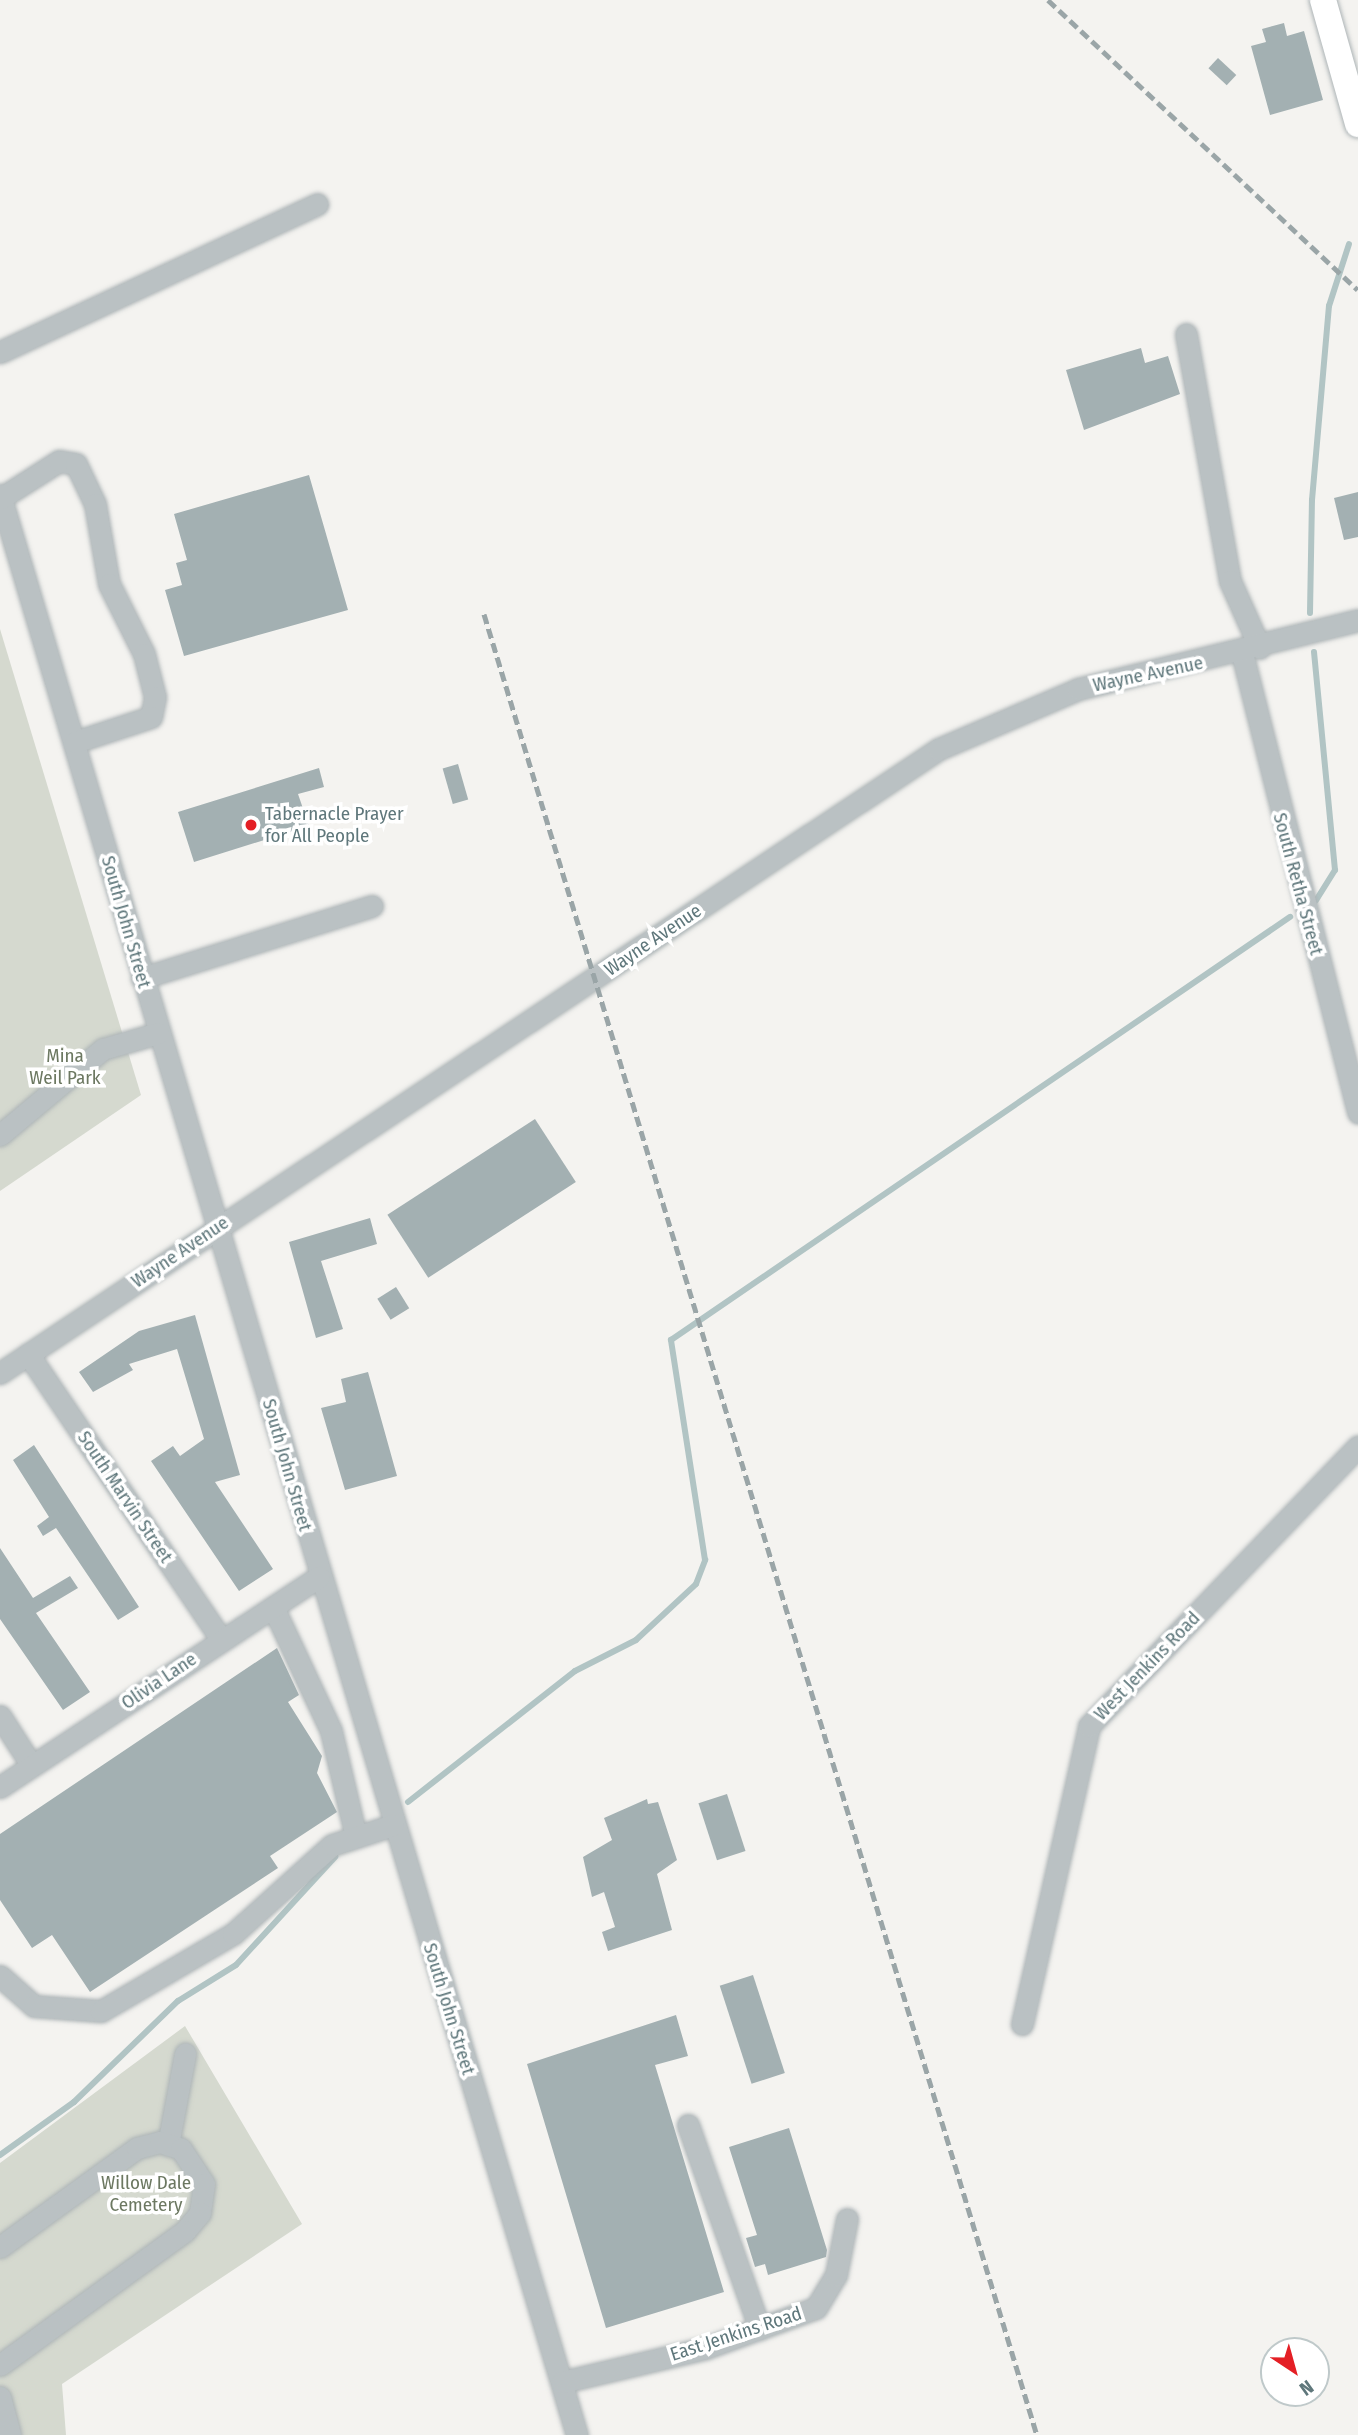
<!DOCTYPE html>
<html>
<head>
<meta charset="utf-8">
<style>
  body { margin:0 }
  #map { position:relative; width:1358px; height:2435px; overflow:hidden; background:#f4f3f0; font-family:"Fira Sans Condensed",sans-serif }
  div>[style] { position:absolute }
  .green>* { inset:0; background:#d5d9cf }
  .stream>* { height:6px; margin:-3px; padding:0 3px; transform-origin:3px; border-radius:3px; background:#b1c4c4 }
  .building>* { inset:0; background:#a3b0b2; transform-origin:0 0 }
  .roads { filter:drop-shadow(0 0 2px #aeb5b7) drop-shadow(0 0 2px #aeb5b7) }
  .minor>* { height:21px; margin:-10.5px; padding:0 10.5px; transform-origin:10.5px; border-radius:10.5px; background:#bac1c3 }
  .major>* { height:26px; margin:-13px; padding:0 13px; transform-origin:13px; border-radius:13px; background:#fff }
  .rail>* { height:5px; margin-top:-2.5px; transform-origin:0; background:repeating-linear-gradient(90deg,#9aa5a7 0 10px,transparent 0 15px) }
  .dots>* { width:19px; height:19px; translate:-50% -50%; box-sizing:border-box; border:4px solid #fff; border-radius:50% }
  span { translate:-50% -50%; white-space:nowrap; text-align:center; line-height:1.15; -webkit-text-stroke:7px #fff; paint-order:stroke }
  .street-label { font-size:19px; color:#5f777b }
  .poi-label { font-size:19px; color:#5f777b }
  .left { translate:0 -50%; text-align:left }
  .park-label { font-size:19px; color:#6c7861 }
  .north { position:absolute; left:1260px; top:2337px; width:70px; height:70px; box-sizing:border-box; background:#fff; border:2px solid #bfc9ca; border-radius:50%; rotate:144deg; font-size:19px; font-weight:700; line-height:28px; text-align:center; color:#5f777b }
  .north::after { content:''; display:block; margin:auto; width:24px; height:32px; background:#e41f25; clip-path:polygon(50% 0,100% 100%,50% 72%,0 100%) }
</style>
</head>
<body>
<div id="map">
  <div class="green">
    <div style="clip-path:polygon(0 629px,141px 1095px,0 1191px)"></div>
    <div style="clip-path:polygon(185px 2026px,302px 2224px,62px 2384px,66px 2435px,0 2435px,0 2163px)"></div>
  </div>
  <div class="stream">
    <div style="left:1310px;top:613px;width:113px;rotate:-89deg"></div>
    <div style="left:1312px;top:500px;width:195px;rotate:-85deg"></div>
    <div style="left:1329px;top:306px;width:65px;rotate:-72.1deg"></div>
    <div style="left:1314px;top:652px;width:219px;rotate:84.5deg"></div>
    <div style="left:1335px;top:870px;width:36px;rotate:122deg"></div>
    <div style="left:408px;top:1802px;width:212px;rotate:-38.1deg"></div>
    <div style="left:575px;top:1671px;width:68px;rotate:-26.9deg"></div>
    <div style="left:636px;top:1640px;width:82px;rotate:-43deg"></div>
    <div style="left:696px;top:1584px;width:26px;rotate:-69deg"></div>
    <div style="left:705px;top:1560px;width:223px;rotate:-98.8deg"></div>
    <div style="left:671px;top:1340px;width:750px;rotate:-34.35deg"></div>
    <div style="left:0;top:2155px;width:91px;rotate:-35.6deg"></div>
    <div style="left:74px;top:2102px;width:145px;rotate:-44.2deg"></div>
    <div style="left:178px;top:2001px;width:68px;rotate:-31.8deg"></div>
    <div style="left:236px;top:1965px;width:147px;rotate:-47.5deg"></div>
  </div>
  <div class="building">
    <div style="clip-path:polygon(1284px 23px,1287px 36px,1304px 31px,1323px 100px,1270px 115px,1251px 46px,1266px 42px,1262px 29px)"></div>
    <div style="left:1218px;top:58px;width:25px;height:14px;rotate:43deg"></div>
    <div style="clip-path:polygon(1141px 348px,1145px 363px,1168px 356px,1180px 394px,1084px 430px,1066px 370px)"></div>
    <div style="clip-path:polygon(309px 475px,348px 610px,184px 656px,165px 590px,182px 585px,176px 563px,187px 560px,174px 514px)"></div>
    <div style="clip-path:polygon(1358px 492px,1358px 537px,1344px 540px,1334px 498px)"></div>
    <div style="left:458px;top:764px;width:37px;height:16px;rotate:74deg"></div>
    <div style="clip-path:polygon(319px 768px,324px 787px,298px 794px,309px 826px,194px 862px,178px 812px)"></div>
    <div style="left:535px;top:1119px;width:75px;height:176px;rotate:57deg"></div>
    <div style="clip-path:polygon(370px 1218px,377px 1244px,321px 1261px,343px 1329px,316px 1338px,289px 1242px)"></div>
    <div style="left:396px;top:1287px;width:25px;height:22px;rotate:58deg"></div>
    <div style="clip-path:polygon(195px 1315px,240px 1475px,215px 1482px,273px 1569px,239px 1591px,151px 1461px,173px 1446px,180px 1456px,204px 1439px,177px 1349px,129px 1364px,133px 1370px,93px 1392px,79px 1372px,139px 1331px)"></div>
    <div style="clip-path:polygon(368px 1372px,397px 1476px,345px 1490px,321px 1408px,346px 1402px,341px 1379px)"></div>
    <div style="clip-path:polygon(34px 1445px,139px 1607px,118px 1620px,56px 1528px,43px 1536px,37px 1526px,49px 1517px,13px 1460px)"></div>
    <div style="clip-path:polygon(0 1548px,33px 1598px,70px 1576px,78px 1588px,36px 1613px,90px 1692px,63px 1710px,0 1619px)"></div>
    <div style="clip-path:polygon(277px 1648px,299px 1695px,288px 1702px,322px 1756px,317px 1773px,337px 1812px,270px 1856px,278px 1868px,90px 1992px,52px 1935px,32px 1948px,0 1900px,0 1834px)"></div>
    <div style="left:727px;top:1794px;width:60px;height:30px;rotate:72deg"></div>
    <div style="clip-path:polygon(647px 1799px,648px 1804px,658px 1802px,677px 1860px,657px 1874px,672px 1930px,608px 1951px,602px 1932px,615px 1927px,604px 1892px,592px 1897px,583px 1857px,612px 1840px,604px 1818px)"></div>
    <div style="left:753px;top:1975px;width:103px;height:35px;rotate:72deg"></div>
    <div style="clip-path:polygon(676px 2015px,688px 2056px,655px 2065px,724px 2292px,606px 2328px,527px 2064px)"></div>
    <div style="clip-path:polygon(789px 2128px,827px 2250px,826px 2257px,768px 2275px,765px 2264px,755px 2267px,746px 2238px,757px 2235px,729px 2147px)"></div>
  </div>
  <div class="roads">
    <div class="minor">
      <div style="left:1186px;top:334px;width:251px;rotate:79.9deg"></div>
      <div style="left:1230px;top:581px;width:73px;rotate:65.9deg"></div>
      <div style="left:0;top:352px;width:350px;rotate:-25deg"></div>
      <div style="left:0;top:495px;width:2024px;rotate:73.44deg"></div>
      <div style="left:1px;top:498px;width:69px;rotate:-32.5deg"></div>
      <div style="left:59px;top:461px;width:17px;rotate:10deg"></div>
      <div style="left:76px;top:464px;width:44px;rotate:64.6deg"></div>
      <div style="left:95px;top:504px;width:81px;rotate:80.1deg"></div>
      <div style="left:109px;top:584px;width:78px;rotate:63.4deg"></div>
      <div style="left:144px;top:654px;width:44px;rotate:75.7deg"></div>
      <div style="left:155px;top:697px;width:20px;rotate:101deg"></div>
      <div style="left:151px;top:717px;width:80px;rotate:161.8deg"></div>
      <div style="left:1242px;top:653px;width:474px;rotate:75.8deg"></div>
      <div style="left:142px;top:978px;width:241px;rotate:-17.4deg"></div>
      <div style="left:0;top:1135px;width:134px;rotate:-39.9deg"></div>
      <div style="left:103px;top:1049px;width:57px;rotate:-16.2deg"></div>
      <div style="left:28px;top:1354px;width:344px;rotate:55.9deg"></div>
      <div style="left:0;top:1373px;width:1127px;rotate:-33.61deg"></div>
      <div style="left:939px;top:749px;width:151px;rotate:-23.3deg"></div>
      <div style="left:1078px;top:689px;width:288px;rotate:-13.8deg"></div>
      <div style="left:273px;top:1607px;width:137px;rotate:64.9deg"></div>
      <div style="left:331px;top:1731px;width:109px;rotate:76.7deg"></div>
      <div style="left:0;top:1716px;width:59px;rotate:57.4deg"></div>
      <div style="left:0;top:1787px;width:382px;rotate:-33.4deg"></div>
      <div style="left:0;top:1976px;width:45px;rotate:41.4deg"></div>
      <div style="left:34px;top:2006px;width:67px;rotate:4.3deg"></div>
      <div style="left:101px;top:2011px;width:153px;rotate:-30.3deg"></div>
      <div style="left:233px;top:1934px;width:133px;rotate:-42deg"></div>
      <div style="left:332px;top:1845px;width:64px;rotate:-18.2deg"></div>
      <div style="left:1022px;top:2024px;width:305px;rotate:-77.3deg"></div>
      <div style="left:1089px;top:1726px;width:388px;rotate:-46.1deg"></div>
      <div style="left:688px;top:2125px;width:216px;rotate:70.6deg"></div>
      <div style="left:168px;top:2145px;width:93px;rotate:-79.4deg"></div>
      <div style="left:0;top:2247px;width:169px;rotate:-35.9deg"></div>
      <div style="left:137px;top:2148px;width:24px;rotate:-15deg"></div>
      <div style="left:160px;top:2142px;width:22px;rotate:18deg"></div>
      <div style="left:181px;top:2149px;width:42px;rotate:56.7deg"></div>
      <div style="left:204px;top:2184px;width:29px;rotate:98deg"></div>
      <div style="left:200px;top:2213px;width:23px;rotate:130deg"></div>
      <div style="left:185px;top:2231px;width:228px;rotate:144.1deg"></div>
      <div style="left:562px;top:2382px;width:148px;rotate:-13.3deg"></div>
      <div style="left:706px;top:2348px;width:117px;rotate:-20deg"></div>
      <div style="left:816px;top:2308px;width:39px;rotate:-59deg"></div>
      <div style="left:836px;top:2275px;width:57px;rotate:-78.9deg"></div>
      <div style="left:0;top:2397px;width:39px;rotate:75deg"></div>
    </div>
    <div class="major">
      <div style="left:1323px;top:0;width:129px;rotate:74.2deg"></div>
    </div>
  </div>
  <div class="rail">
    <div style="left:1048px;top:0;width:424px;rotate:43.1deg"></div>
    <div style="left:484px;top:614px;width:1903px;rotate:73.11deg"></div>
  </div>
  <div class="dots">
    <div style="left:251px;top:825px;background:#e41f25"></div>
  </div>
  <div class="street-label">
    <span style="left:1148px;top:674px;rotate:-12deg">Wayne Avenue</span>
    <span style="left:1298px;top:884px;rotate:75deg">South Retha Street</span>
    <span style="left:126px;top:922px;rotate:74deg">South John Street</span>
    <span style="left:653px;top:940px;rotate:-34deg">Wayne Avenue</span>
    <span style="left:180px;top:1252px;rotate:-34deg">Wayne Avenue</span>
    <span style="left:287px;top:1465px;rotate:74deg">South John Street</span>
    <span style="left:125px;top:1497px;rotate:56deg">South Marvin Street</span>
    <span style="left:1147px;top:1666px;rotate:-46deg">West Jenkins Road</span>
    <span style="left:159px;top:1681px;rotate:-34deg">Olivia Lane</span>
    <span style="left:449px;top:2009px;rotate:73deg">South John Street</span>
    <span style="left:736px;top:2334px;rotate:-18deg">East Jenkins Road</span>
  </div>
  <div class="poi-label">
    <span class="left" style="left:265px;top:825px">Tabernacle Prayer<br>for All People</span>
  </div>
  <div class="park-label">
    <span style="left:65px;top:1067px">Mina<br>Weil Park</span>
    <span style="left:146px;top:2194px">Willow Dale<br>Cemetery</span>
  </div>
  <div class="north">N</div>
</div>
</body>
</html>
